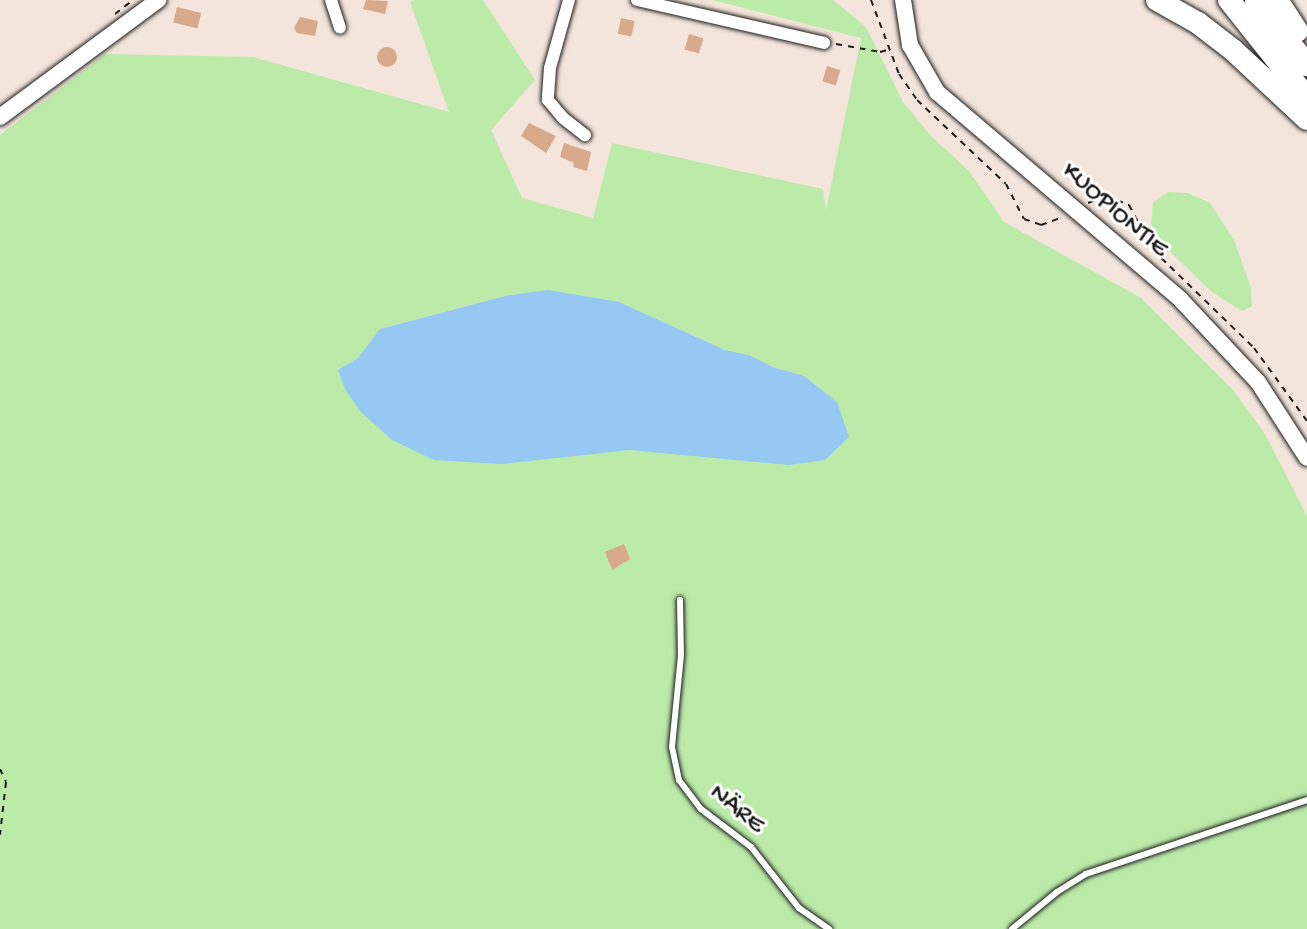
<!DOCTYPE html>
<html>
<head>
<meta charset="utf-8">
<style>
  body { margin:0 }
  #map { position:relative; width:1307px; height:929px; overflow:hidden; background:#f4e5dc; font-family:"Gochi Hand",sans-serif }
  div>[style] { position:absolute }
  .green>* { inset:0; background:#bceba9 }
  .water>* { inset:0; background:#95c8f2 }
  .building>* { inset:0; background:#d9a98b; transform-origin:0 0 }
  .round { border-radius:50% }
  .path>* { height:2px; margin-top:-1px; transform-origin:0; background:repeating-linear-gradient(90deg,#1c1c1c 0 6px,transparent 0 12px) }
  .roads { filter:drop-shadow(0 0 2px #1c1c1c) drop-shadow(0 0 2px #1c1c1c) }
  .lane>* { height:6px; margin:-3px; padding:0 3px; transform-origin:3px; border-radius:3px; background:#fff }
  .street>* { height:12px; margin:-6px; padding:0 6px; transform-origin:6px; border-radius:6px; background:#fff }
  .secondary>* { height:16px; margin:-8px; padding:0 8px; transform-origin:8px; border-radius:8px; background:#fff }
  .highway>* { height:22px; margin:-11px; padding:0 11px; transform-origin:11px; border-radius:11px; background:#fff }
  span { translate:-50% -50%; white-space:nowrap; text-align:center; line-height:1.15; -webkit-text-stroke:6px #fff; paint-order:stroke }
  .street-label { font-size:26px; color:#1c1c1c }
</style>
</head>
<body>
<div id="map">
  <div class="green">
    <div style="clip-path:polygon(evenodd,415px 0,483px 0,535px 80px,491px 130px,522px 198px,593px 218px,612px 143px,823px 189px,826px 210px,861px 38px,712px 0,833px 0,866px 27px,903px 102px,932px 137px,969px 171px,1004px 222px,1141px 298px,1234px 391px,1265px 434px,1307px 516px,1307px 929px,0 929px,0 135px,105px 54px,253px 57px,449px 112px,410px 2px,415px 0,505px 296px,619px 302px,725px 350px,749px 355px,773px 367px,804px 376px,819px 389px,688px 453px,630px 450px,572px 455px,338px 370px,358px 358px,380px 329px,505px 296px)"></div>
    <div style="clip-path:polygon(1168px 192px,1188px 193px,1210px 203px,1234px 240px,1251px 288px,1252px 306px,1242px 311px,1212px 292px,1162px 244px,1151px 224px,1153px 202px)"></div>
  </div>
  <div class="water">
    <div style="clip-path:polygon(548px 290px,619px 302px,725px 350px,749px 355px,773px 367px,804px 376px,837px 402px,849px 437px,825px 460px,789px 465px,630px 450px,502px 464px,434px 460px,392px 440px,360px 411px,345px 389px,338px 370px,358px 358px,380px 329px,505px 296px)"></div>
  </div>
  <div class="building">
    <div style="clip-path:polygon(366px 0,388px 1px,385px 14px,363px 9px)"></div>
    <div style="left:177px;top:7px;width:25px;height:16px;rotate:14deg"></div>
    <div style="clip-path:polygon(300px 17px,318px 21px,315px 36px,297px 33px,294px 28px)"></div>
    <div style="left:621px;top:18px;width:14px;height:16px;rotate:12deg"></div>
    <div style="left:689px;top:34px;width:15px;height:16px;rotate:16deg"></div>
    <div class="round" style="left:377px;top:47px;width:20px;height:20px"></div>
    <div style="left:827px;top:66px;width:14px;height:16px;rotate:17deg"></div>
    <div style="clip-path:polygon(529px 123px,556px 136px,546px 153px,521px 136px)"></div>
    <div style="clip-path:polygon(564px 143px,591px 152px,587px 171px,573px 167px,574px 163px,560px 157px)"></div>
    <div style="clip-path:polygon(624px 544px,630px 559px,612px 570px,605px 552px)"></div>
  </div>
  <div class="path">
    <div style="left:871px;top:0;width:79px;rotate:69.3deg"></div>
    <div style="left:899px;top:74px;width:32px;rotate:55deg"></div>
    <div style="left:917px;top:100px;width:122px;rotate:43.3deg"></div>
    <div style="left:1006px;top:184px;width:39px;rotate:63deg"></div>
    <div style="left:1024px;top:219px;width:18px;rotate:19deg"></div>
    <div style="left:1041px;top:225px;width:23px;rotate:-20deg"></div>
    <div style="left:115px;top:14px;width:23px;rotate:-38deg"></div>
    <div style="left:836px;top:44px;width:45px;rotate:10.3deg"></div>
    <div style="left:880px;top:52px;width:8px;rotate:-14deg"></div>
    <div style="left:1088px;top:203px;width:19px;rotate:-21deg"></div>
    <div style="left:1106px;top:196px;width:25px;rotate:21deg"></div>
    <div style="left:1129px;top:205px;width:51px;rotate:61.9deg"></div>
    <div style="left:1153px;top:250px;width:141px;rotate:44.1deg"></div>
    <div style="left:1254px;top:348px;width:90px;rotate:54deg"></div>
    <div style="left:0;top:769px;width:14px;rotate:65deg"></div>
    <div style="left:6px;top:782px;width:53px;rotate:96.5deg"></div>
  </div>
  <div class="roads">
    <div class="lane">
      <div style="left:680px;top:600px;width:55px;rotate:89deg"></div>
      <div style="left:681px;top:655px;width:92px;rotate:95.6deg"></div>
      <div style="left:672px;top:747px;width:34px;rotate:78deg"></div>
      <div style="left:679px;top:780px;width:36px;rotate:53deg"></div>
      <div style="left:701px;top:809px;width:63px;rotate:37.2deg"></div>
      <div style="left:751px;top:847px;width:78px;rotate:51.8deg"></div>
      <div style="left:799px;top:908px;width:37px;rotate:35deg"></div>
      <div style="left:1012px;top:929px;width:58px;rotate:-39.4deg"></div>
      <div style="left:1057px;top:892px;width:34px;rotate:-32deg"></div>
      <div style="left:1086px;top:874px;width:233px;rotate:-18.5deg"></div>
    </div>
    <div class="street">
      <div style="left:331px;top:0;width:29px;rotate:72deg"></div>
      <div style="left:569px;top:0;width:71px;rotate:105.6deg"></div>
      <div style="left:550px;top:68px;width:32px;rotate:94deg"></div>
      <div style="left:548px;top:100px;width:23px;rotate:50deg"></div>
      <div style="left:563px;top:118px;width:28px;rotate:38deg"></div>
      <div style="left:637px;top:0;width:192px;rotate:12.9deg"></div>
    </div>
    <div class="secondary">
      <div style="left:903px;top:0;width:46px;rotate:81.2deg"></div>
      <div style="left:910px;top:45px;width:54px;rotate:60.1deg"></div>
      <div style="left:937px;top:92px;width:319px;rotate:40.4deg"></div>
      <div style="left:1180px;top:299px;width:114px;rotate:46.8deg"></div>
      <div style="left:1258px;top:382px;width:90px;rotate:57.2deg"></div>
      <div style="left:0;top:117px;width:197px;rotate:-36.5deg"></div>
    </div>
    <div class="highway">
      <div style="left:1157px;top:0;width:47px;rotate:29.3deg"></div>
      <div style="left:1198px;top:23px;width:44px;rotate:37.6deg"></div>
      <div style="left:1233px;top:50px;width:101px;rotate:43deg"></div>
      <div style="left:1229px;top:0;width:125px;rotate:51.5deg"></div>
      <div style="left:1256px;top:0;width:83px;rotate:51.9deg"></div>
      <div style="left:1277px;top:0;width:37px;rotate:57deg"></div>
    </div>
  </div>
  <div class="street-label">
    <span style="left:1114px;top:211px;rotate:41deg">KUOPIONTIE</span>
    <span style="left:736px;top:810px;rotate:40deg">NÄRE</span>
  </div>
</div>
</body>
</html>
